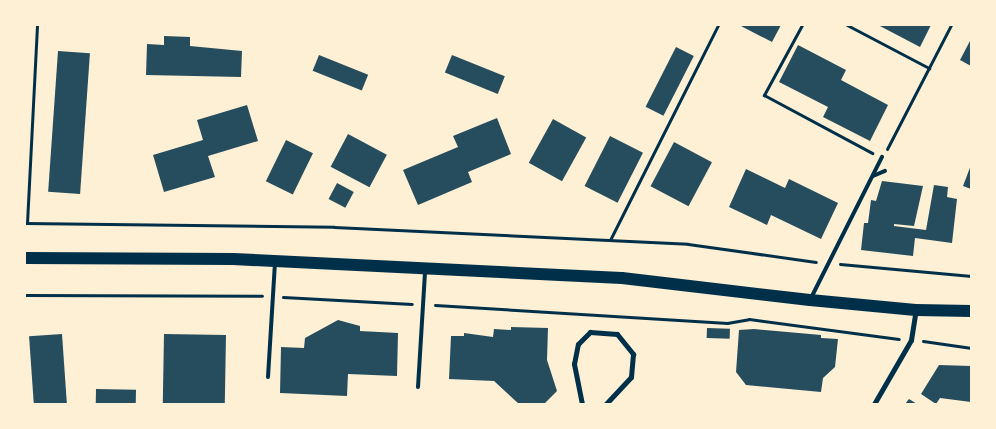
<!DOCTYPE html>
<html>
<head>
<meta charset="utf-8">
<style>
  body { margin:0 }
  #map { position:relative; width:996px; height:429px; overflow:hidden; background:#fdf0d5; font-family:"Fira Sans",sans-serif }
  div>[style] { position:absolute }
  .building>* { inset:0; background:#264d5e; transform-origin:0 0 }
  .path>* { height:3px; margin:-1.5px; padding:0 1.5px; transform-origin:1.5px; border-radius:1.5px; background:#003049 }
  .service>* { height:4px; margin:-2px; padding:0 2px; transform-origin:2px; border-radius:2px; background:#003049 }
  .minor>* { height:5px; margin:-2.5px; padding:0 2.5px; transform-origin:2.5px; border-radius:2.5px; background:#003049 }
  .primary>* { height:12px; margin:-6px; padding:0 6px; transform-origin:6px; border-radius:6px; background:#003049 }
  span { translate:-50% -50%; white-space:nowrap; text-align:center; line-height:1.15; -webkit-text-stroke:4px #fdf0d5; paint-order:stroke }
  .frame { position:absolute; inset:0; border:26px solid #fdf0d5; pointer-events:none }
</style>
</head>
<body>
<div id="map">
  <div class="building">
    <div style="clip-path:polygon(739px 25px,781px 25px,772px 42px)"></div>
    <div style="clip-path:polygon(878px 25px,931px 25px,920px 47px)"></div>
    <div style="clip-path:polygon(164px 36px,190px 37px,190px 46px,242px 51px,241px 77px,146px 75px,147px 44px,164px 45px)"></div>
    <div style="clip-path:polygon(971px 39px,971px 66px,960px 60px)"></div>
    <div style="clip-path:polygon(798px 45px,846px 70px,841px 80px,888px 105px,870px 141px,823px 117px,828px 107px,779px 82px)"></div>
    <div style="left:676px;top:47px;width:20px;height:67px;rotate:27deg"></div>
    <div style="left:58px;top:51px;width:32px;height:141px;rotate:4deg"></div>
    <div style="left:319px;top:55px;width:53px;height:17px;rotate:22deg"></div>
    <div style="left:452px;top:55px;width:57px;height:19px;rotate:22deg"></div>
    <div style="clip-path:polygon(247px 105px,258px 141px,208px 156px,215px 177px,164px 192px,153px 155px,203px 140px,197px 120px)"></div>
    <div style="clip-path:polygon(497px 118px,511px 154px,468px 172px,472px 182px,418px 205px,403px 170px,458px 147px,453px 136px)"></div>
    <div style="left:553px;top:119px;width:38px;height:50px;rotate:29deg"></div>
    <div style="left:348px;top:134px;width:44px;height:37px;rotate:28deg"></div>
    <div style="left:610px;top:136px;width:37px;height:56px;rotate:27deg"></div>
    <div style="left:286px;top:140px;width:30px;height:46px;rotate:26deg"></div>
    <div style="left:674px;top:142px;width:43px;height:50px;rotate:28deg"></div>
    <div style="clip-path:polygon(971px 165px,971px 189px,963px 186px)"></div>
    <div style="clip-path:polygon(746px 169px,785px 188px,789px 179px,838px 203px,821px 239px,771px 215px,767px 225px,729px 207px)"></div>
    <div style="clip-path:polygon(882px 181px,923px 186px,914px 226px,894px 224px,894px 226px,926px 230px,934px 185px,948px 187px,947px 197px,957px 199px,952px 243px,915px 238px,913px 256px,861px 250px,864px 223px,868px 223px,871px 200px,876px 201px)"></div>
    <div style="left:337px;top:183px;width:19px;height:18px;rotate:28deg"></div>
    <div style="clip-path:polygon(338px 320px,360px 326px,360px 331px,398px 333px,397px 376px,348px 374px,347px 396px,280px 393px,281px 347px,304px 348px,305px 338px)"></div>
    <div style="clip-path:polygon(511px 327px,548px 328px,547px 360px,557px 391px,544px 404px,519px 404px,494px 381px,449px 379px,451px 336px,464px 336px,464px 333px,493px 337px,494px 329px,511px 330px)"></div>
    <div style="left:707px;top:328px;width:23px;height:10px;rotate:2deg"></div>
    <div style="clip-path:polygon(754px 329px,821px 335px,821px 338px,838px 339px,835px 367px,823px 378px,821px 392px,746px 385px,736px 372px,739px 330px)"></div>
    <div style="left:62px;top:334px;width:70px;height:33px;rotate:86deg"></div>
    <div style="left:164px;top:334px;width:62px;height:70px;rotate:1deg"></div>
    <div style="clip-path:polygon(939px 365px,971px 366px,971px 402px,940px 398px,936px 404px,921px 394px)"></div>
    <div style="left:96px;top:389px;width:40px;height:15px;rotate:1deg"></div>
    <div style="clip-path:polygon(909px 399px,917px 404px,905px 404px)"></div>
  </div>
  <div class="path">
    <div style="left:802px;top:25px;width:80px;rotate:118.5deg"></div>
    <div style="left:764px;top:95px;width:123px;rotate:28.2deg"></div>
    <div style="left:847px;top:25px;width:93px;rotate:27.7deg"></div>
    <div style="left:887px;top:149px;width:140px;rotate:-62.7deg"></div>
    <div style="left:25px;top:223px;width:309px;rotate:0.7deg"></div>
    <div style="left:334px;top:227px;width:354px;rotate:2.7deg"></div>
    <div style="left:688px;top:244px;width:129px;rotate:8deg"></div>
    <div style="left:27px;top:223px;width:198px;rotate:-87.1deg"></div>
    <div style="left:610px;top:240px;width:241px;rotate:-63.3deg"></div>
    <div style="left:840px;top:264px;width:132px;rotate:5.2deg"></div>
    <div style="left:25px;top:295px;width:237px;rotate:0.2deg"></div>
    <div style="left:283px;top:297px;width:129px;rotate:3.1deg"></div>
    <div style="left:435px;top:305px;width:293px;rotate:3.5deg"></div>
    <div style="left:727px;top:323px;width:22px;rotate:-10deg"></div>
    <div style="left:749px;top:319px;width:151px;rotate:7.6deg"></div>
    <div style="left:923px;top:341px;width:49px;rotate:8.3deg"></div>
  </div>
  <div class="service">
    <div style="left:873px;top:176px;width:13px;rotate:-23deg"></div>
    <div style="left:811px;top:298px;width:158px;rotate:-63.3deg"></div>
    <div style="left:268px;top:377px;width:114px;rotate:-86.5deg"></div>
    <div style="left:418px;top:387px;width:116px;rotate:-86.5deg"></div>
  </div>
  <div class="minor">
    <div style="left:582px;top:404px;width:41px;rotate:-101.3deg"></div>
    <div style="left:574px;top:364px;width:20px;rotate:-79deg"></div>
    <div style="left:578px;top:344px;width:17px;rotate:-45deg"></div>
    <div style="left:590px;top:332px;width:27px;rotate:4deg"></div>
    <div style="left:617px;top:334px;width:26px;rotate:51deg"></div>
    <div style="left:633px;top:354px;width:23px;rotate:95deg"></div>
    <div style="left:631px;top:377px;width:37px;rotate:133deg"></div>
    <div style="left:874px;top:404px;width:74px;rotate:-60deg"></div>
    <div style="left:911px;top:340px;width:30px;rotate:-81deg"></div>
  </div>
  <div class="primary">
    <div style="left:25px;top:258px;width:208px;rotate:0.3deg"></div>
    <div style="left:233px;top:259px;width:389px;rotate:2.8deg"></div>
    <div style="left:622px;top:278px;width:189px;rotate:6.7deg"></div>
    <div style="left:810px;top:300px;width:106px;rotate:5.4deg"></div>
    <div style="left:916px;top:310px;width:55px;rotate:1deg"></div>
  </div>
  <div class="frame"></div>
</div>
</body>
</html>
